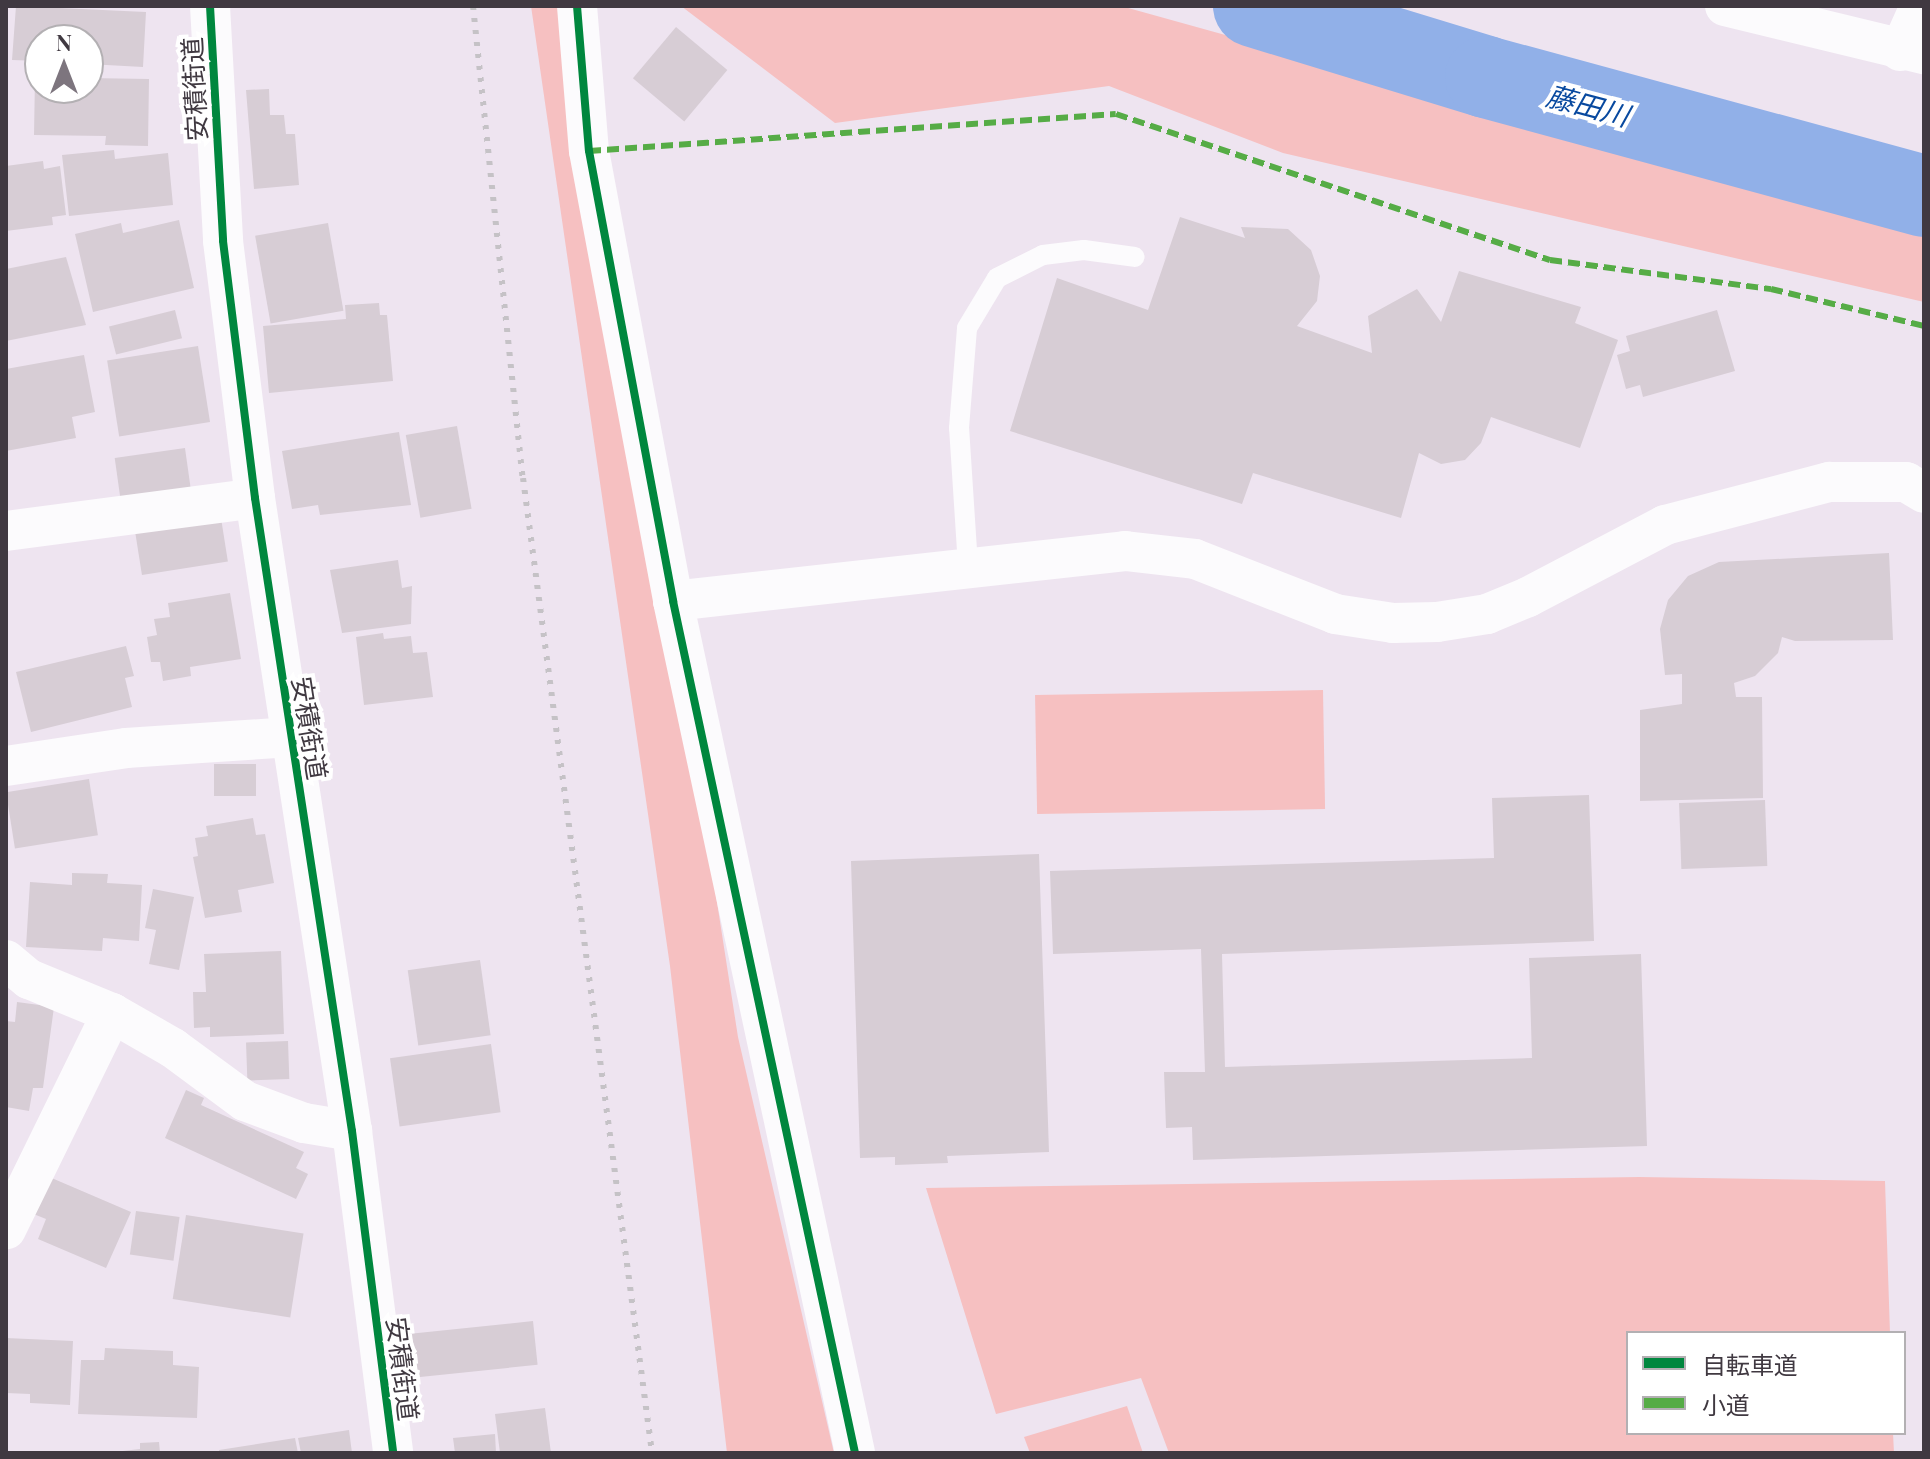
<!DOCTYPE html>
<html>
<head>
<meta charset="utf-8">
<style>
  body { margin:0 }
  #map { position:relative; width:1930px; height:1459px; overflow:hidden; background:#eee4f0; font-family:"Playfair Display","Noto Sans JP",serif }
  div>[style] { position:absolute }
  .green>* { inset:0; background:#f6c0c1; transform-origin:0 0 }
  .river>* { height:82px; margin:-41px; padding:0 41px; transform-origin:41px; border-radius:41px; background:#91b0e8 }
  .building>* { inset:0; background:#d7cdd5; transform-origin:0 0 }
  .lane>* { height:20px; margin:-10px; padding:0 10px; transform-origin:10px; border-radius:10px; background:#fcfbfd }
  .street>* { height:40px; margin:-20px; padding:0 20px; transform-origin:20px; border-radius:20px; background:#fcfbfd }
  .rail>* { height:6px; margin-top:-3px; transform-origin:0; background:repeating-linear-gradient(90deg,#c5c2c6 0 4px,transparent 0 12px) }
  .quiet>* { height:6px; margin-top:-3px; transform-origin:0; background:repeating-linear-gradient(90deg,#56ac46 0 12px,transparent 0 18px) }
  .cycleway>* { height:8px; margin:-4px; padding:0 4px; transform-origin:4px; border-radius:4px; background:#00873e }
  span { translate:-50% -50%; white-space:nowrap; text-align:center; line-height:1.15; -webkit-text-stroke:8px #fff; paint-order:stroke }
  .street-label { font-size:26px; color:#403941 }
  .water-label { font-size:28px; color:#08499f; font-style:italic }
  .frame { position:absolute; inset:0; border:8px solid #403941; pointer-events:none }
  .legend { position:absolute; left:1626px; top:1331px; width:280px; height:104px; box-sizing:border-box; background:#fff; border:2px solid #b3b0b3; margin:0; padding:10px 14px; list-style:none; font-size:24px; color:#403941 }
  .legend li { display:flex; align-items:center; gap:16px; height:40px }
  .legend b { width:40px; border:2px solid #b3b0b3 }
  .north { position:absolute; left:24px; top:24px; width:80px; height:80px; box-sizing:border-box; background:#fff; border:2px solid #b3b0b3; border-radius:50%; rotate:0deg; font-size:22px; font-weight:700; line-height:32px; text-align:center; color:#403941 }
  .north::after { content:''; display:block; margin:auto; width:28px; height:36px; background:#7d757e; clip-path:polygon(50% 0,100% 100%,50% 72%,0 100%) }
</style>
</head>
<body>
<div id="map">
  <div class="green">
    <div style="clip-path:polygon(531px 6px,589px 6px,668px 588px,738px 1037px,834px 1453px,727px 1453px,670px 966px)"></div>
    <div style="clip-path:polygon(681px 6px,1121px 6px,1924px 230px,1924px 302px,1283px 153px,1109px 86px,835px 123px)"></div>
    <div style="left:1323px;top:690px;width:119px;height:288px;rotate:89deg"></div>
    <div style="clip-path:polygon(1639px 1177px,1885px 1181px,1890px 1333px,1628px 1333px,1628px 1433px,1893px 1433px,1894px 1453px,1169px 1453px,1141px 1378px,996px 1414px,926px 1188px)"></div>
    <div style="clip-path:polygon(1127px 1406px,1143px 1453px,1030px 1453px,1024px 1437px)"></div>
  </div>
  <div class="river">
    <div style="left:1254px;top:6px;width:243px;rotate:17deg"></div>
    <div style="left:1486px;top:77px;width:454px;rotate:15.2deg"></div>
  </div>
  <div class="building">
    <div style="clip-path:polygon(16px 6px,146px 12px,143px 67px,88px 64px,88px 40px,40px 40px,40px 61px,12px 60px)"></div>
    <div style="left:676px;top:27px;width:67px;height:67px;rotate:40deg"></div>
    <div style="clip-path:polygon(35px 77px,40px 77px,40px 88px,88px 88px,88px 78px,149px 79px,148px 146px,105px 145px,106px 136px,34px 135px)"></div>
    <div style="clip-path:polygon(269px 89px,270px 115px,284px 115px,286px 134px,295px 134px,299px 185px,254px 189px,246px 90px)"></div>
    <div style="clip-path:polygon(114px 150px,115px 159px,168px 153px,173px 205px,69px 216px,62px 155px)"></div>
    <div style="clip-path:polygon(43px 161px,44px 169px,60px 166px,66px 215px,52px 217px,53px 225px,6px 231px,6px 166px)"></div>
    <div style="clip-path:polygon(1180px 217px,1245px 238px,1241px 227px,1288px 229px,1311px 250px,1320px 276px,1317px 301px,1297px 326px,1372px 353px,1368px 316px,1417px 289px,1441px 322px,1459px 271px,1581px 307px,1575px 323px,1618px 340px,1580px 448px,1491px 417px,1481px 443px,1465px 460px,1441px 464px,1419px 453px,1401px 518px,1253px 473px,1242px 504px,1010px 431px,1057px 278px,1148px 310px)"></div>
    <div style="clip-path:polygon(179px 220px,194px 288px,93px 312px,75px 234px,121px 223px,123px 233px)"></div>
    <div style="left:328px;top:223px;width:89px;height:74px;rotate:80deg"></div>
    <div style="clip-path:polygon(66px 257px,86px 325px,6px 341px,6px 269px)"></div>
    <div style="clip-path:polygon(379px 303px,380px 315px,387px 315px,393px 381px,269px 393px,263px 326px,346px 319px,345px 305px)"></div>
    <div style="left:175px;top:310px;width:29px;height:68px;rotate:76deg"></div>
    <div style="clip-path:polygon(1717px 310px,1735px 371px,1643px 397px,1640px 385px,1626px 389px,1617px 355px,1630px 351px,1626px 336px)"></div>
    <div style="left:198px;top:346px;width:77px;height:92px;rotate:81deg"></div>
    <div style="clip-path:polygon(84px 355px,95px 412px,72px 417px,76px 438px,6px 451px,6px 369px)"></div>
    <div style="left:457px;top:426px;width:84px;height:52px;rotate:80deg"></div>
    <div style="clip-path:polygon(399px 432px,411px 505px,320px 515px,318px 505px,292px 509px,282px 451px)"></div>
    <div style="left:185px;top:448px;width:45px;height:71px;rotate:82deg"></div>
    <div style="left:221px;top:518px;width:44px;height:87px;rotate:81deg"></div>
    <div style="clip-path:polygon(1889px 553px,1893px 640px,1795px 641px,1782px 637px,1778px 653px,1755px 676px,1734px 683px,1736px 697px,1762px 697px,1763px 798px,1640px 801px,1640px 710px,1682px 704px,1682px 674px,1665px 675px,1660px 629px,1668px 600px,1688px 576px,1719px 562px)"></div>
    <div style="clip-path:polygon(398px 560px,402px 588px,412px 586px,411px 624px,342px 633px,330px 570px)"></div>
    <div style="clip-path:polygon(230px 593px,241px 659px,190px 667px,191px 676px,163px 681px,160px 662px,151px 662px,147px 637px,157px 635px,154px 619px,170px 617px,168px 603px)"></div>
    <div style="clip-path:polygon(383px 633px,384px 639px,411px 636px,413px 653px,427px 652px,433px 697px,364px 705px,356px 637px)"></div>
    <div style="clip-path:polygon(126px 646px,134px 676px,125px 678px,132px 707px,31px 732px,16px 672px)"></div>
    <div style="left:214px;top:764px;width:42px;height:32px"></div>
    <div style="left:89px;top:779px;width:57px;height:84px;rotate:81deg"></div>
    <div style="clip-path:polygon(1589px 795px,1594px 941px,1222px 954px,1225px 1067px,1532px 1058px,1529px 958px,1641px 954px,1647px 1146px,1193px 1160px,1192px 1127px,1166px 1128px,1164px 1072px,1205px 1072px,1201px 949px,1053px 954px,1050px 871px,1494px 858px,1492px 798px)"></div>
    <div style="left:1765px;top:800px;width:66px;height:86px;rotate:88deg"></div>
    <div style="clip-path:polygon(253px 818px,256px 835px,265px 834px,274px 883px,238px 890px,242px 912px,205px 918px,193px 857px,198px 856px,195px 838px,208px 836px,206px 826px)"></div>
    <div style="clip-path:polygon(1039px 854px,1049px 1152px,947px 1156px,948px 1163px,895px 1165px,895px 1157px,860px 1158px,851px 861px)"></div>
    <div style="clip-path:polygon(72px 873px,108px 874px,107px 883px,142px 885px,139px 941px,103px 938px,102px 951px,26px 947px,30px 882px,72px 885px)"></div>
    <div style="clip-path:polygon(153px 889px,194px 897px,179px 970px,149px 964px,156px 930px,145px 928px)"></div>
    <div style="clip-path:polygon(281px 951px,284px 1034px,210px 1037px,210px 1027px,194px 1028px,193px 992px,206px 992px,204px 954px)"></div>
    <div style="left:480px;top:960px;width:76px;height:73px;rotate:82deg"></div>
    <div style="clip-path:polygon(17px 1002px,54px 1007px,43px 1088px,33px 1088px,29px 1111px,6px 1107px,6px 1021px,15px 1022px)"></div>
    <div style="left:288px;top:1041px;width:38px;height:42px;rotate:88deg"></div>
    <div style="left:491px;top:1044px;width:69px;height:102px;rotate:82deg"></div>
    <div style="clip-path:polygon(186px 1090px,204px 1098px,201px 1105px,304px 1152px,296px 1168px,308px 1174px,296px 1199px,165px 1138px)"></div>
    <div style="clip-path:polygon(47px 1176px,131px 1212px,106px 1268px,38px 1239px,46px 1219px,31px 1213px)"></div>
    <div style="left:136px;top:1211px;width:44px;height:44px;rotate:8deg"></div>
    <div style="left:186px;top:1215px;width:119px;height:85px;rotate:9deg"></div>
    <div style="left:533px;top:1321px;width:44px;height:123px;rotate:84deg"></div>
    <div style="clip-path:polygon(6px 1338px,73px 1341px,70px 1405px,30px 1403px,30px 1394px,6px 1393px)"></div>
    <div style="clip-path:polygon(105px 1348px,173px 1351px,173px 1365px,199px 1367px,197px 1418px,78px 1414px,81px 1360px,104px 1360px)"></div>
    <div style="clip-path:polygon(545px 1408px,551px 1453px,500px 1453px,495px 1414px)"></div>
    <div style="clip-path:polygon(349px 1430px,352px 1453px,301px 1453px,298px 1438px)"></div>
    <div style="clip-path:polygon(495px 1434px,496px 1453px,455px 1453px,453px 1438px)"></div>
    <div style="clip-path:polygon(295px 1438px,298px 1453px,219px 1453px,219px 1450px)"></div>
    <div style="clip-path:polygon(159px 1442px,160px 1453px,105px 1453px,140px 1449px,140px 1443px)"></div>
  </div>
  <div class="lane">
    <div style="left:968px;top:566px;width:138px;rotate:-93.7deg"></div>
    <div style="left:959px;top:428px;width:100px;rotate:-85.4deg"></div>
    <div style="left:967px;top:328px;width:58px;rotate:-59deg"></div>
    <div style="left:997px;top:278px;width:51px;rotate:-26.6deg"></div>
    <div style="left:1043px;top:255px;width:41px;rotate:-7deg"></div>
    <div style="left:1084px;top:250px;width:51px;rotate:7.8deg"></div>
  </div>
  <div class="street">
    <div style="left:210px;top:6px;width:235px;rotate:86.8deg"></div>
    <div style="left:223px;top:241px;width:259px;rotate:82.9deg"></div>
    <div style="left:255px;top:498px;width:640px;rotate:81.29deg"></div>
    <div style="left:352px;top:1131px;width:325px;rotate:82.7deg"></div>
    <div style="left:577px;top:6px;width:145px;rotate:85.3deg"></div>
    <div style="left:589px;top:151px;width:458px;rotate:79.4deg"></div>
    <div style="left:673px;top:601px;width:871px;rotate:77.94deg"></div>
    <div style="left:1725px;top:6px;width:205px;rotate:13.6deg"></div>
    <div style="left:1900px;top:51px;width:49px;rotate:-66deg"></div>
    <div style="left:6px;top:531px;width:251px;rotate:-7.5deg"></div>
    <div style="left:673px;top:601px;width:455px;rotate:-6.3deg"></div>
    <div style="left:1125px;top:551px;width:70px;rotate:6.5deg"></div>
    <div style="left:1195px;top:559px;width:150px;rotate:21.4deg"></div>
    <div style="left:1335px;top:614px;width:59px;rotate:8.8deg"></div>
    <div style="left:1393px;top:623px;width:44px;rotate:-1.3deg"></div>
    <div style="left:1437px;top:622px;width:51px;rotate:-9.1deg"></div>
    <div style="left:1487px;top:614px;width:44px;rotate:-22.5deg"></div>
    <div style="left:1528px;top:597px;width:155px;rotate:-27.7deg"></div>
    <div style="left:1665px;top:525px;width:170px;rotate:-14.7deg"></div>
    <div style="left:1829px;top:482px;width:77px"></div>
    <div style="left:1906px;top:482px;width:21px;rotate:31deg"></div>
    <div style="left:6px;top:766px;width:121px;rotate:-8.5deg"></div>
    <div style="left:126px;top:748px;width:166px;rotate:-3.8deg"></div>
    <div style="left:6px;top:960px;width:30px;rotate:40deg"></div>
    <div style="left:29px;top:979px;width:90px;rotate:22.3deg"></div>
    <div style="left:112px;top:1013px;width:241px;rotate:116.1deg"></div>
    <div style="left:112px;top:1013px;width:70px;rotate:29.8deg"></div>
    <div style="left:173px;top:1048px;width:89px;rotate:36.4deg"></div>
    <div style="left:245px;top:1101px;width:63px;rotate:20.4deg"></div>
    <div style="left:304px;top:1123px;width:49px;rotate:9.5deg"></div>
  </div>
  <div class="rail">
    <div style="left:473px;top:6px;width:475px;rotate:84deg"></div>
    <div style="left:523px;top:478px;width:983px;rotate:82.46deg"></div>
  </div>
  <div class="quiet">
    <div style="left:589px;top:151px;width:528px;rotate:-4.02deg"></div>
    <div style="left:1116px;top:114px;width:458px;rotate:18.6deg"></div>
    <div style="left:1550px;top:260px;width:223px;rotate:7.5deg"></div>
    <div style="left:1771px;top:289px;width:157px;rotate:13.6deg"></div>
  </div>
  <div class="cycleway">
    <div style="left:210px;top:6px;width:235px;rotate:86.8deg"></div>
    <div style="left:223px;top:241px;width:259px;rotate:82.9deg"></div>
    <div style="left:255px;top:498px;width:640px;rotate:81.29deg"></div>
    <div style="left:352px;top:1131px;width:325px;rotate:82.7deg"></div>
    <div style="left:577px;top:6px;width:145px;rotate:85.3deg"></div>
    <div style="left:589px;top:151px;width:458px;rotate:79.4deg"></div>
    <div style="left:673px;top:601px;width:871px;rotate:77.94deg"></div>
  </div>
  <div class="street-label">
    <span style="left:194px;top:89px;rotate:-93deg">安積街道</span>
    <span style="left:310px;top:728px;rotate:81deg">安積街道</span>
    <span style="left:403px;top:1369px;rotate:83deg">安積街道</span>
  </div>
  <div class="water-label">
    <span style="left:1588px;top:105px;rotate:15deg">藤田川</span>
  </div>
  <div class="frame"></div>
  <ul class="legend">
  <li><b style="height:10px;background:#00873e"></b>自転車道</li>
  <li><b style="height:10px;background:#56ac46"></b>小道</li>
  </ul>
  <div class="north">N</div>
</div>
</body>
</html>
